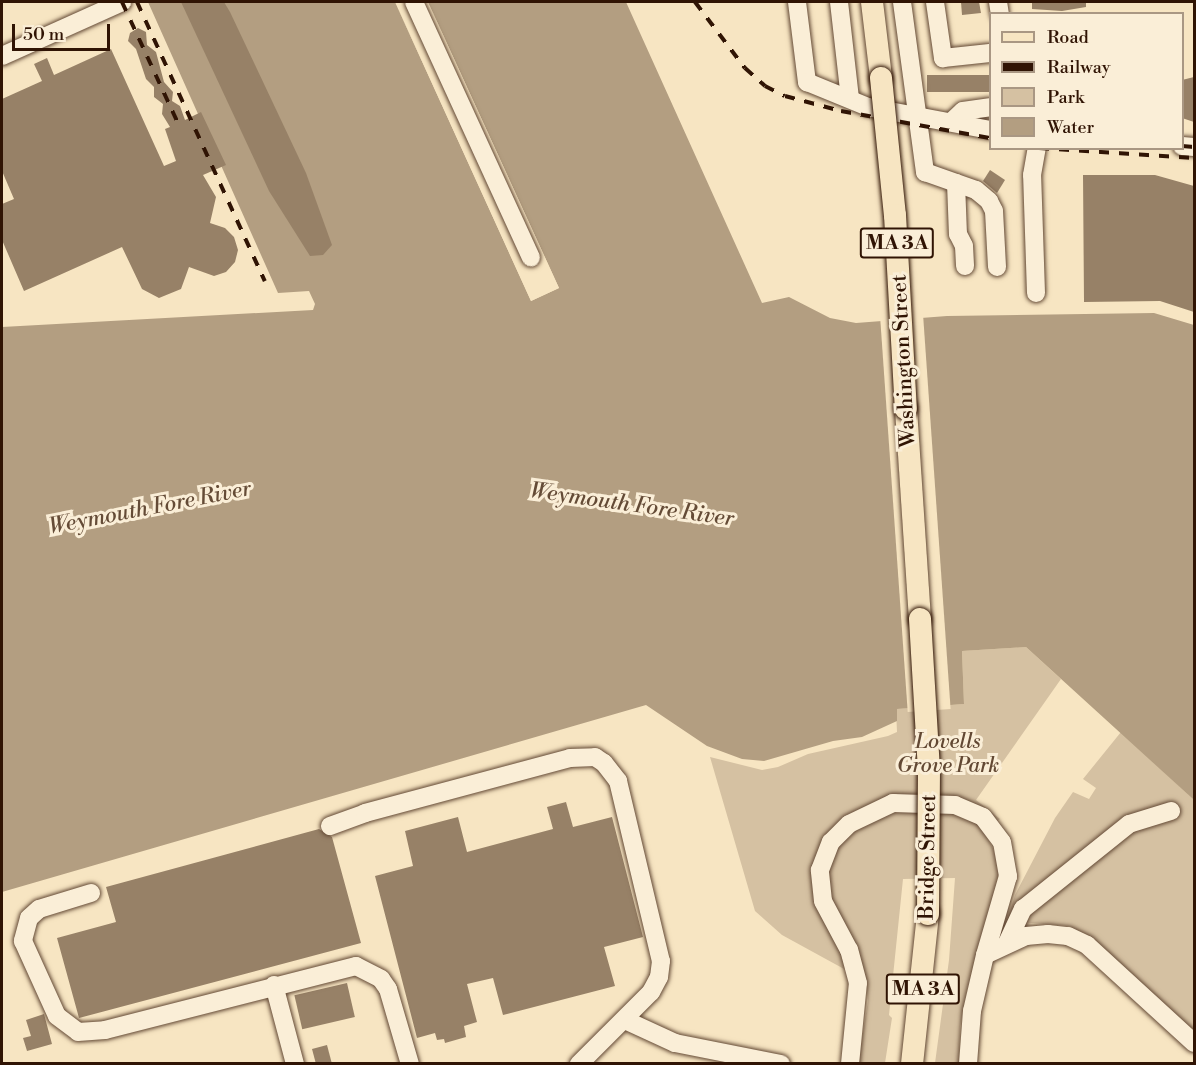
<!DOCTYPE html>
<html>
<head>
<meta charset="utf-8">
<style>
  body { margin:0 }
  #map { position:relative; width:1196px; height:1065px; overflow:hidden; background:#f7e5c2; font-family:"Libre Bodoni",serif }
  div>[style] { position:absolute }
  .green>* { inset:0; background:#d5c1a2 }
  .water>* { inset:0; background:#b39e81 }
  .pier>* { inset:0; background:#f7e5c2; transform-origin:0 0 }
  .building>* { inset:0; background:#978167; transform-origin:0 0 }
  .roads { filter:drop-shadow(0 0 2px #624834) drop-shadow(0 0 2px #624834) }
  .minor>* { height:18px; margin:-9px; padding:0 9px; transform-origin:9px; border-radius:9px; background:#faeed7 }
  .major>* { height:22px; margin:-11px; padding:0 11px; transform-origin:11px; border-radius:11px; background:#f7e5c2 }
  .rail>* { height:4px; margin-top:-2px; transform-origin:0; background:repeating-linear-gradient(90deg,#301404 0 10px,transparent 0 20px) }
  .bridges { filter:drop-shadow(0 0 2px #301404) drop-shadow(0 0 2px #301404) }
  .major-bridge>* { height:22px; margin:-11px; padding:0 11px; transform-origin:11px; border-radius:11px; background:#f7e5c2 }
  span { translate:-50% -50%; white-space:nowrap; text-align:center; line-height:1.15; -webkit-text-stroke:6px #faeed7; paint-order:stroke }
  .shield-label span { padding:2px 4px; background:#faeed7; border:2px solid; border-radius:4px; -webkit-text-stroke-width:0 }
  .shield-label { font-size:20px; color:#301404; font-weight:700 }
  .street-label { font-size:21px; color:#301404 }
  .park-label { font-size:21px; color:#624833; font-style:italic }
  .water-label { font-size:22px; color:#644b36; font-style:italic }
  .frame { position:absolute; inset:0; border:3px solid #301404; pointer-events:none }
  .legend { position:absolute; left:989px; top:12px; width:195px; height:138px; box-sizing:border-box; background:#faeed7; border:2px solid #a99783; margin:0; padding:8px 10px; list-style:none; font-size:18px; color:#301404 }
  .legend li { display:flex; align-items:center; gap:12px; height:30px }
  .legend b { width:30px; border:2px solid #a99783 }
  .scale { position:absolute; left:12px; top:24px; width:98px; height:27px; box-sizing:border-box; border:3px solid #301404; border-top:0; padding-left:8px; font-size:18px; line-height:21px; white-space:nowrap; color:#301404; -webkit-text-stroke:4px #faeed7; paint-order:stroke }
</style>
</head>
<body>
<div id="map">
  <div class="green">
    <div style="clip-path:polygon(1026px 647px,1061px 679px,976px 800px,1000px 819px,984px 831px,994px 851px,999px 874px,967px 990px,960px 1026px,959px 1063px,935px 1063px,949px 960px,955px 878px,903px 879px,889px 1015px,892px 1018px,885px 1063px,858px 1063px,868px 1001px,866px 981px,782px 935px,755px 911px,710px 757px,762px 770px,778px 767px,808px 754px,888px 736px,897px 732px,896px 709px,964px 704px,962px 651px)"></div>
    <div style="clip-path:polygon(1121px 732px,1194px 800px,1194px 1032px,1091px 938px,1069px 926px,1007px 921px,1015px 895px,1055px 818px,1073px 792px,1089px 799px,1096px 788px,1083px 779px)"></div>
  </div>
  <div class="water">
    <div style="clip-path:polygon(148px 2px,395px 2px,531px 301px,559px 288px,428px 2px,626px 2px,762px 303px,789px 297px,830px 318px,856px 323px,947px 316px,1154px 313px,1194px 325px,1194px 800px,1026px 647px,962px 651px,964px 704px,897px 709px,897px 721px,862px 737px,833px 741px,764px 761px,742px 759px,707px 746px,646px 705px,2px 892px,2px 327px,313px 310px,315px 304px,309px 291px,278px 293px)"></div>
  </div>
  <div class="pier">
    <div style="clip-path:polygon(395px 2px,532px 297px,555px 286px,428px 2px,559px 288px,531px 301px)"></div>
    <div style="left:923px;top:314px;width:396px;height:43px;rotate:86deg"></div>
  </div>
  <div class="building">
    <div style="clip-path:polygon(181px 2px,224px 2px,230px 12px,306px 173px,332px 245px,323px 255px,310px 256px,269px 191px)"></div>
    <div style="clip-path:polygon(961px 2px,979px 2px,981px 13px,962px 15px)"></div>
    <div style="clip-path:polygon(1032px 2px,1086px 2px,1086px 7px,1062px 11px,1032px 9px)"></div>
    <div style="clip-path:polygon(138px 28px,146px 32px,147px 45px,156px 52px,164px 82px,173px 92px,172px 101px,180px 106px,185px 120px,201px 112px,226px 165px,203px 175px,216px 197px,210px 223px,225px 228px,234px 237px,238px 250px,235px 262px,226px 272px,214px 276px,189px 267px,181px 289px,159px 298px,142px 289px,122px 247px,24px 291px,2px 240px,2px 204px,14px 199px,2px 171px,2px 99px,42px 81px,34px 64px,47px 58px,54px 75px,111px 49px,164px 166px,176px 161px,165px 129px,170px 127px,162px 114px,163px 104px,154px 97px,154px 87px,146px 79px,136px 49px,128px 41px,130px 33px)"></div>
    <div style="left:990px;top:75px;width:17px;height:63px;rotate:90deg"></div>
    <div style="clip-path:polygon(1194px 77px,1194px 122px,1182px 118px,1182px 80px)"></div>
    <div style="clip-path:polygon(990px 170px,1005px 180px,997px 193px,983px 181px)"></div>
    <div style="clip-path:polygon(1083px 175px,1155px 175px,1194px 186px,1194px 312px,1160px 301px,1084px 302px)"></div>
    <div style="clip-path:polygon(566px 802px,573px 827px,612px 817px,643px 937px,604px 947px,615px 986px,503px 1015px,493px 978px,467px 984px,477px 1022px,464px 1026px,466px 1037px,445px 1043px,444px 1039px,437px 1040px,435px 1033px,417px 1038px,375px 876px,413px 866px,405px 831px,458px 817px,467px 852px,553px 829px,547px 807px)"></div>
    <div style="clip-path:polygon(319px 829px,332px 837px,361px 943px,79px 1018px,57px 938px,116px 922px,106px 887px)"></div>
    <div style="left:347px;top:983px;width:35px;height:54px;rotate:77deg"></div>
    <div style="clip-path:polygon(44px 1014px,52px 1044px,27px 1051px,23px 1038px,31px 1036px,26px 1020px)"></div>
    <div style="clip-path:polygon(327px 1045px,332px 1064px,316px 1064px,312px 1049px)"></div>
  </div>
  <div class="roads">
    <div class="minor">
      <div style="left:414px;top:2px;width:281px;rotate:65.4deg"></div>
      <div style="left:797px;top:2px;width:81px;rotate:82.9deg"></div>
      <div style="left:807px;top:82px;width:66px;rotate:22.3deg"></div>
      <div style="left:868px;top:107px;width:124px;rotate:10.7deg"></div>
      <div style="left:839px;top:2px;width:97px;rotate:83.5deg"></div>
      <div style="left:902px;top:2px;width:172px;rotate:82.3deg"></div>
      <div style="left:925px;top:172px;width:54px;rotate:19.4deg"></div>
      <div style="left:976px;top:190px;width:17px;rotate:40deg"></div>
      <div style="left:989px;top:201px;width:11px;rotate:63deg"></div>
      <div style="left:994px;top:211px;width:56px;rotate:86.9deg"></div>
      <div style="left:935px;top:2px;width:57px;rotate:81.9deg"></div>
      <div style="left:943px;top:58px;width:47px;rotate:-6.1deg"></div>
      <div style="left:998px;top:2px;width:12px;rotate:81deg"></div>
      <div style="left:2px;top:56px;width:132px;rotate:-24.2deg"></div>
      <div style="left:951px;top:122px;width:16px;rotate:-43deg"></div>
      <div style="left:963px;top:111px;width:27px;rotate:-8deg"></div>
      <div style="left:1182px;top:146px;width:12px;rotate:5deg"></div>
      <div style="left:956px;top:183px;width:51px;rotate:87.8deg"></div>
      <div style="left:958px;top:234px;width:13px;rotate:63deg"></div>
      <div style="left:964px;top:246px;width:20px;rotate:87deg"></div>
      <div style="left:1036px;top:293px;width:118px;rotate:-91.9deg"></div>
      <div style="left:1032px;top:175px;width:27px;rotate:-80deg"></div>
      <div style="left:330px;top:826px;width:37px;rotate:-20deg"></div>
      <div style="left:365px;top:813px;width:212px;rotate:-15deg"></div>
      <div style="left:570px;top:758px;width:25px;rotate:-2deg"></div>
      <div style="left:595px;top:757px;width:11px;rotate:34deg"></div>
      <div style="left:604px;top:763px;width:23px;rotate:52deg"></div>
      <div style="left:618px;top:781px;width:185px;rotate:76.6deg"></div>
      <div style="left:661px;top:961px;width:16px;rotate:97deg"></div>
      <div style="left:659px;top:977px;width:17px;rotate:118deg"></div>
      <div style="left:651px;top:992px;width:102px;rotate:135deg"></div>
      <div style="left:91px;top:893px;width:54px;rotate:162.9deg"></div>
      <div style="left:39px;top:909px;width:13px;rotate:138deg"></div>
      <div style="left:29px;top:918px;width:24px;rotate:105deg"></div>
      <div style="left:23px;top:941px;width:82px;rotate:65.6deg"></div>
      <div style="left:57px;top:1016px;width:26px;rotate:37deg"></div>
      <div style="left:78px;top:1032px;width:27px;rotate:-4deg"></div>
      <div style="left:105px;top:1030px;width:259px;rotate:-14.3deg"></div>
      <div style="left:356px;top:966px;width:28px;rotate:27deg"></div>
      <div style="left:381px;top:979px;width:12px;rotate:55deg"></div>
      <div style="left:388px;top:989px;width:78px;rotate:73.7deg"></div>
      <div style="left:1007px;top:943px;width:38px;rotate:-65deg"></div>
      <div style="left:1023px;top:909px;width:136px;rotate:-38.7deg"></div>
      <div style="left:1129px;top:824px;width:44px;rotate:-17.2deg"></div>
      <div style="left:274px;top:985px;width:82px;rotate:75.1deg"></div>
      <div style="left:625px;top:1020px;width:55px;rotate:24.7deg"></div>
      <div style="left:675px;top:1043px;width:108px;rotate:11.2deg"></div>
      <div style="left:850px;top:1064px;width:81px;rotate:-84.4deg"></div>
      <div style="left:858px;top:983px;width:34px;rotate:-105deg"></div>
      <div style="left:849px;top:950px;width:55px;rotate:-118deg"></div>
      <div style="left:823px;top:901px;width:31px;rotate:-96deg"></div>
      <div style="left:820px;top:870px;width:30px;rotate:-69deg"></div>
      <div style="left:831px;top:842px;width:25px;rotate:-45deg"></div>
      <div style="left:849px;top:824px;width:49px;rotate:-25.5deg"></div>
      <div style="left:893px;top:803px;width:62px;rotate:1.8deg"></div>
      <div style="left:955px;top:805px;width:30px;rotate:23deg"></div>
      <div style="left:983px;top:817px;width:31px;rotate:53deg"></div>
      <div style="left:1002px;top:842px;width:35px;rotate:80deg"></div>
      <div style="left:1008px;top:876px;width:82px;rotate:106.2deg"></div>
      <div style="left:968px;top:1064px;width:53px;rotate:-85.7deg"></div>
      <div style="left:972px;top:1011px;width:57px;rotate:-76.9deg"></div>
      <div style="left:985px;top:955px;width:45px;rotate:-24.9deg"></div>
      <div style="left:1026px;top:936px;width:22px;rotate:-5deg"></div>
      <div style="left:1048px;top:934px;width:20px;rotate:6deg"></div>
      <div style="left:1068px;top:936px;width:21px;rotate:25deg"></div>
      <div style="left:1087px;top:945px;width:145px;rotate:42.5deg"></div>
    </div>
    <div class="major">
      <div style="left:872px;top:2px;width:77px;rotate:83.2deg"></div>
      <div style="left:906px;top:409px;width:210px;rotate:86.2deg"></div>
      <div style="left:912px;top:1064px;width:151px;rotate:-83.9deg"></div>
    </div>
  </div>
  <div class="rail">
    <div style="left:122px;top:2px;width:133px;rotate:65.2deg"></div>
    <div style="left:137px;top:2px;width:307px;rotate:65.4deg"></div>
    <div style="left:695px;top:2px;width:83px;rotate:52.9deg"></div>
    <div style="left:745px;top:68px;width:27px;rotate:42deg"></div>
    <div style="left:765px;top:86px;width:22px;rotate:27deg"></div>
    <div style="left:785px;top:96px;width:58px;rotate:15deg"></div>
    <div style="left:841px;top:111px;width:151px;rotate:10.3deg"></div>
    <div style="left:1182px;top:146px;width:12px;rotate:5deg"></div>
    <div style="left:1039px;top:148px;width:155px;rotate:3.7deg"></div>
  </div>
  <div class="bridges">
    <div class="major-bridge">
      <div style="left:881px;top:78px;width:138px;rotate:84.2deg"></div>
      <div style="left:895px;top:215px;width:194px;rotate:86.8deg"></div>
      <div style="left:920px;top:619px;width:150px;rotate:86.6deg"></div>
      <div style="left:929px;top:769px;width:145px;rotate:90.4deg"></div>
    </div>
  </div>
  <div class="shield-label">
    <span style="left:897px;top:243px">MA 3A</span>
    <span style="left:923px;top:989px">MA 3A</span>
  </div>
  <div class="street-label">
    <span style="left:904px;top:361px;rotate:-93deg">Washington Street</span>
    <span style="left:928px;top:857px;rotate:-89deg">Bridge Street</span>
  </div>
  <div class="park-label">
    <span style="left:948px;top:754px">Lovells<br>Grove Park</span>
  </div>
  <div class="water-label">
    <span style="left:632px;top:505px;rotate:8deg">Weymouth Fore River</span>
    <span style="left:150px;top:508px;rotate:-11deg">Weymouth Fore River</span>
  </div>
  <div class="frame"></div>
  <ul class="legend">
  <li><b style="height:8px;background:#f7e5c2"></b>Road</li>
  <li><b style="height:8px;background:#301404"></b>Railway</li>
  <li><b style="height:16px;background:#d5c1a2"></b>Park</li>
  <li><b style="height:16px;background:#b39e81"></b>Water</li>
  </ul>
  <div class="scale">50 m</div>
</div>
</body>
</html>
